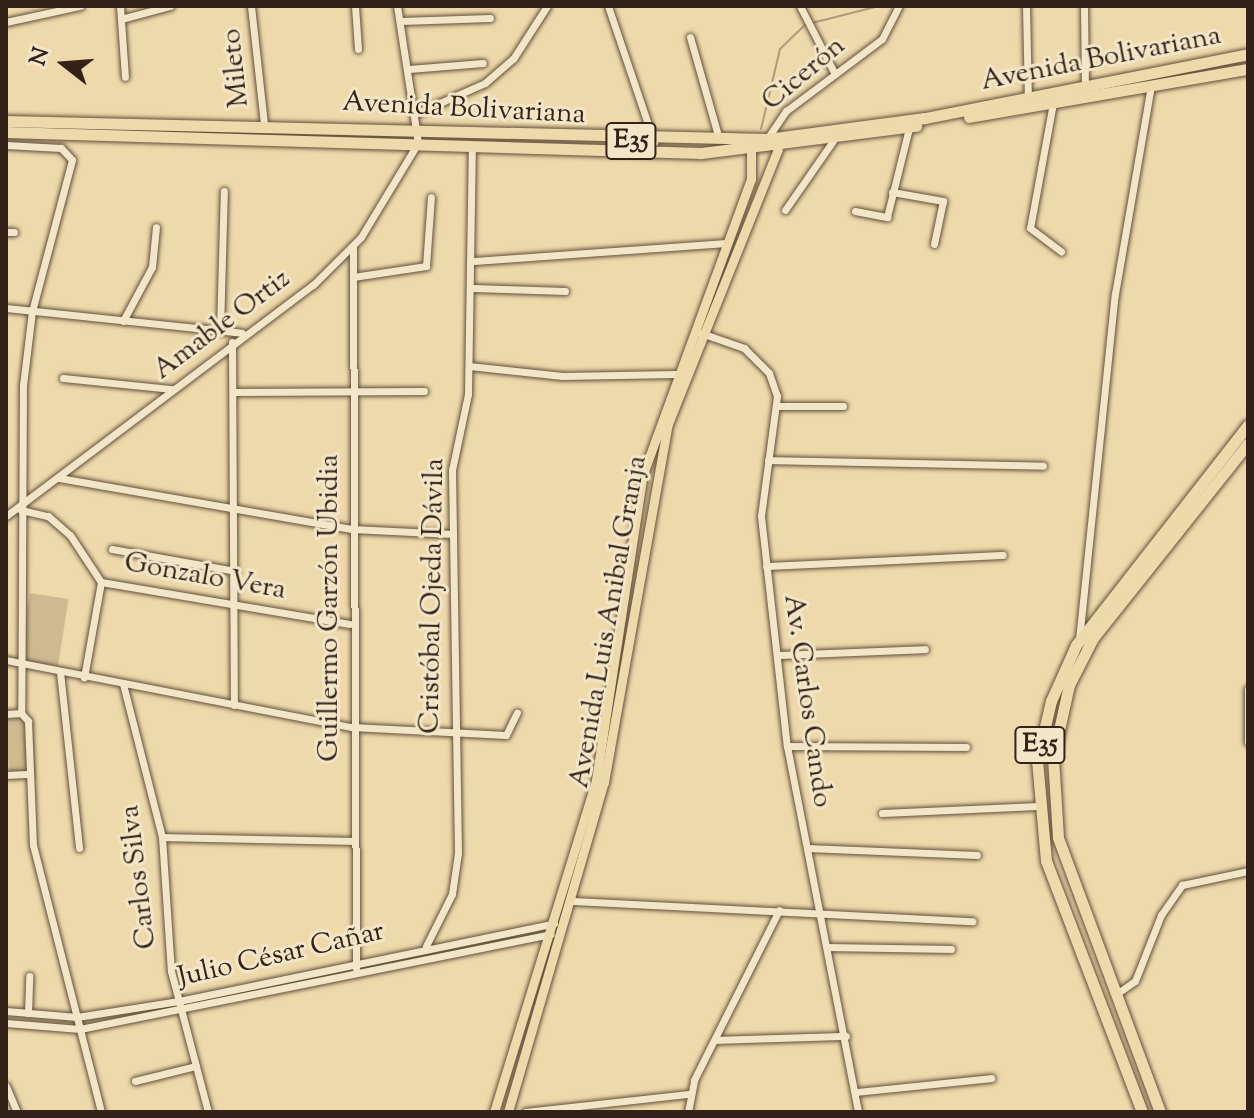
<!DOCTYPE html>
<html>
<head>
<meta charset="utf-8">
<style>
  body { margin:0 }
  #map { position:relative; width:1254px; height:1118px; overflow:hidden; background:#edd9aa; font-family:"Sorts Mill Goudy",serif }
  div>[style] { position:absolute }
  .green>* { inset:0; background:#ceba91; transform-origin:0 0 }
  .stream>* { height:2px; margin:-1px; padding:0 1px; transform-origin:1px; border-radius:1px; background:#ae9b79 }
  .roads { filter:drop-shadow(0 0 2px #62503d) drop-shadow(0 0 2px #62503d) }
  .minor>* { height:7px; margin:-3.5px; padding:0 3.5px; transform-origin:3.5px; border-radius:3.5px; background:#f3e6c8 }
  .major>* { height:9px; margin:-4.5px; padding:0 4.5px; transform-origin:4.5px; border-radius:4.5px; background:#edd9aa }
  .highway>* { height:11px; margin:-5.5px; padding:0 5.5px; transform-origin:5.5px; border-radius:5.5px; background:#edd9aa }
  span { translate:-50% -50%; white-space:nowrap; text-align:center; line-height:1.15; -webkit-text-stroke:6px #f3e6c8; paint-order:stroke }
  .shield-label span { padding:2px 6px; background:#f3e6c8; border:2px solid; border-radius:6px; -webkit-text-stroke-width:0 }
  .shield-label { font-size:26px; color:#342219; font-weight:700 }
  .street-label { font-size:28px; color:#342219 }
  .frame { position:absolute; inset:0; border:8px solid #342219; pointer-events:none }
  .north { position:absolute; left:24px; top:24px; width:80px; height:80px; -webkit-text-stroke:6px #f3e6c8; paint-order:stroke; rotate:287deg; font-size:22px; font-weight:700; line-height:32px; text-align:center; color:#342219 }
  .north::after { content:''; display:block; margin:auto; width:28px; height:36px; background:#342219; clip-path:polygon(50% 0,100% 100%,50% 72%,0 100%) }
</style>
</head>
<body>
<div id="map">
  <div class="green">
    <div style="left:30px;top:593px;width:39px;height:68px;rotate:9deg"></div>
    <div style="left:33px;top:718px;width:60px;height:27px;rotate:87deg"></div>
  </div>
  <div class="stream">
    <div style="left:812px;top:23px;width:69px;rotate:-14.2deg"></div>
    <div style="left:761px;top:129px;width:82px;rotate:-76.6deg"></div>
    <div style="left:780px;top:49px;width:35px;rotate:-44deg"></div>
  </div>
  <div class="roads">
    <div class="minor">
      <div style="left:120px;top:6px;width:71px;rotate:86deg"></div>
      <div style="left:251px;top:6px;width:119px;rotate:83.7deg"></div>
      <div style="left:355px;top:6px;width:43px;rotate:86deg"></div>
      <div style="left:608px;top:6px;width:144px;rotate:71.3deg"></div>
      <div style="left:800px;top:6px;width:76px;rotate:62.8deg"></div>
      <div style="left:1026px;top:6px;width:92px;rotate:88.8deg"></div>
      <div style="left:1084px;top:6px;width:80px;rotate:89.3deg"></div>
      <div style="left:121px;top:19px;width:51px;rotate:-14.9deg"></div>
      <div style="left:401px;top:21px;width:89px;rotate:-1.9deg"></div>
      <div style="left:6px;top:22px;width:76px;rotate:-12.2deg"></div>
      <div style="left:690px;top:37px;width:106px;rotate:74.1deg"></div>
      <div style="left:409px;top:69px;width:74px;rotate:-4.6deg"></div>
      <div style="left:1053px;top:103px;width:127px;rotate:100.4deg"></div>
      <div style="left:1030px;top:228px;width:39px;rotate:37deg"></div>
      <div style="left:417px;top:113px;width:74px;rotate:-23.8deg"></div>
      <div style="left:485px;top:83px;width:37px;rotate:-41deg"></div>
      <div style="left:513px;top:59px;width:63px;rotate:-57.3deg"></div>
      <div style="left:767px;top:139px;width:34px;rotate:-56deg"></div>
      <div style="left:786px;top:111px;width:120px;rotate:-36.9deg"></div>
      <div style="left:882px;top:39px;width:37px;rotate:-63deg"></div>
      <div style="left:6px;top:145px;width:55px;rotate:3.1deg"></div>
      <div style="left:61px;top:148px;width:16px;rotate:47deg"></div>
      <div style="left:72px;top:160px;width:156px;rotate:104.8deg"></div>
      <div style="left:32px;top:311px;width:75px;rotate:96.9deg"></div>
      <div style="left:23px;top:385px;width:328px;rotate:90.3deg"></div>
      <div style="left:21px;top:713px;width:11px;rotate:49deg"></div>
      <div style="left:28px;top:721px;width:124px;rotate:87.7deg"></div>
      <div style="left:33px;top:845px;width:276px;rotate:75.7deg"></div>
      <div style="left:892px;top:192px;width:52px;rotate:10deg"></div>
      <div style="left:943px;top:201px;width:44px;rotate:101.8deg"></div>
      <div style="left:785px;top:210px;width:84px;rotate:-55.2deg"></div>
      <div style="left:855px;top:211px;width:33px;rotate:11deg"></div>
      <div style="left:887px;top:217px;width:92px;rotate:-76.1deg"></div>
      <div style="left:6px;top:232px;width:8px"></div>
      <div style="left:353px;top:248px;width:720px;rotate:89.76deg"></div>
      <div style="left:474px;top:261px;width:253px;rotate:-4.1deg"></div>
      <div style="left:353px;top:277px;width:74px;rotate:-8.6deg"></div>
      <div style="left:426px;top:266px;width:69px;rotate:-85.9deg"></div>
      <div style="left:473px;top:288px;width:92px;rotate:1.9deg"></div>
      <div style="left:6px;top:308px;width:237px;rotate:6deg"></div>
      <div style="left:123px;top:321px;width:61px;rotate:-61.8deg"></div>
      <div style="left:152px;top:267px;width:40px;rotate:-84.3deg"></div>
      <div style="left:220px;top:330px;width:139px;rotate:-88.4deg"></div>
      <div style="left:701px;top:333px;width:46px;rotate:19.2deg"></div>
      <div style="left:744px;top:348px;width:35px;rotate:45deg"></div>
      <div style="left:769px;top:373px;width:24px;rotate:71deg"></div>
      <div style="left:777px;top:396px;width:121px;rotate:97.6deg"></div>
      <div style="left:761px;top:516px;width:231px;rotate:83.6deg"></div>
      <div style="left:787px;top:746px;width:373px;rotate:79deg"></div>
      <div style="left:232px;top:342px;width:363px;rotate:89.7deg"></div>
      <div style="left:469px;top:366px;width:94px;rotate:6.1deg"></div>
      <div style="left:562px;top:376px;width:113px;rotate:-1deg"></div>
      <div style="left:63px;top:378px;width:110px;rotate:5.8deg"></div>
      <div style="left:233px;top:392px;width:191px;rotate:-0.3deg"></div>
      <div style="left:778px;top:406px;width:65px"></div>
      <div style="left:768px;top:460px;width:275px;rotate:1.2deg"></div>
      <div style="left:59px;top:478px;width:297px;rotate:9.9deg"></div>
      <div style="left:352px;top:529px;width:101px;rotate:2.8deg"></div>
      <div style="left:21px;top:510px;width:28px;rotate:13deg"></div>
      <div style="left:48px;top:516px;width:29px;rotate:41deg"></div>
      <div style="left:70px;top:535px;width:56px;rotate:56.6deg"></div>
      <div style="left:101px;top:582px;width:97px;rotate:100.1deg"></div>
      <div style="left:6px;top:516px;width:384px;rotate:-37deg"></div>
      <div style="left:313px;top:285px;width:68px;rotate:-45deg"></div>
      <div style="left:361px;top:237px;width:110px;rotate:-58.8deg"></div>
      <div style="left:418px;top:143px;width:139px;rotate:-98.7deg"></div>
      <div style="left:112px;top:549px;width:125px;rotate:10.1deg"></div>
      <div style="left:766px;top:566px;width:237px;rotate:-2.7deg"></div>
      <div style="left:101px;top:582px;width:252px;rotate:9.6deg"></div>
      <div style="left:1079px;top:640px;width:348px;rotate:-84.1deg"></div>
      <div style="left:1115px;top:294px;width:211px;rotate:-80.2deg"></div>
      <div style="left:777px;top:655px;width:148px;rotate:-2.3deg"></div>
      <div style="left:6px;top:660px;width:352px;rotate:11deg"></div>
      <div style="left:352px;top:727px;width:154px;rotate:3deg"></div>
      <div style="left:506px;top:735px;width:25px;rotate:-64deg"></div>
      <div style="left:60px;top:672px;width:177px;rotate:83.8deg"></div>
      <div style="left:123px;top:684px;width:158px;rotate:75.7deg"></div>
      <div style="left:162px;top:837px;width:134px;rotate:86.2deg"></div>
      <div style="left:171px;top:971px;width:146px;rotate:75.3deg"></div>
      <div style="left:1248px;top:689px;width:53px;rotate:90deg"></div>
      <div style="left:6px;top:714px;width:15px;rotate:-4deg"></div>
      <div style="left:787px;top:746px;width:179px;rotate:0.3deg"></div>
      <div style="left:6px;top:775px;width:20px;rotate:-3deg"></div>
      <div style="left:882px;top:813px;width:156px;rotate:-2.6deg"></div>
      <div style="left:162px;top:837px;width:191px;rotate:1.2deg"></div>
      <div style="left:807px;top:848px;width:170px;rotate:2.4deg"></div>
      <div style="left:572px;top:901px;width:401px;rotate:2.9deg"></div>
      <div style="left:426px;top:946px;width:58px;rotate:-63.4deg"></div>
      <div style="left:452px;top:894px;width:41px;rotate:-81.7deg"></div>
      <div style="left:458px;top:853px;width:383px;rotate:-90.9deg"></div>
      <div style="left:452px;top:470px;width:78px;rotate:-78.1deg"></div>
      <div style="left:468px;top:394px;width:249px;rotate:-89.1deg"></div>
      <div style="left:828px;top:947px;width:123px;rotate:0.9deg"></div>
      <div style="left:1115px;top:995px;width:24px;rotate:-35deg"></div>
      <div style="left:1135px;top:981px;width:71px;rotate:-68.5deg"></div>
      <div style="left:1161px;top:915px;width:37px;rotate:-55deg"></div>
      <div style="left:1182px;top:885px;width:67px;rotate:-12deg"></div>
      <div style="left:6px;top:1011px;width:71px;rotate:4.8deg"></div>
      <div style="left:77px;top:1017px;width:103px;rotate:-8.9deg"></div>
      <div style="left:179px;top:1001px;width:383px;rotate:-11.7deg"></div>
      <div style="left:28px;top:1013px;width:37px;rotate:-88deg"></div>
      <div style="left:6px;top:1023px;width:74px;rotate:4.6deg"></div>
      <div style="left:80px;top:1029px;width:480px;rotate:-11.4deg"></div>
      <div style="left:716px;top:1040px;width:130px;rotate:-1.8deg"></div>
      <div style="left:135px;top:1081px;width:63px;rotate:-13.8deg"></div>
      <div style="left:6px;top:1086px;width:28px;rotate:67deg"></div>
      <div style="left:856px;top:1092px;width:136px;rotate:-5.9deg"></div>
      <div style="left:525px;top:1112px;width:165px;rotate:-6.3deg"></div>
      <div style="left:688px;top:1112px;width:33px;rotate:-79deg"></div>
      <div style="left:694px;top:1080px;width:190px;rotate:-63.4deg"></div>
    </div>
    <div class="major">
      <div style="left:494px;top:1112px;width:347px;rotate:-72.9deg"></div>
      <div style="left:596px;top:780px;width:310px;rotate:-81.3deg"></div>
      <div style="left:643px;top:474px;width:314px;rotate:-69.9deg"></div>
      <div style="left:751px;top:179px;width:28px;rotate:-90deg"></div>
      <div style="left:508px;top:1112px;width:344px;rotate:-73.8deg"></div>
      <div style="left:604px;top:782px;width:364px;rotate:-79.9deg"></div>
      <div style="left:668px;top:424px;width:296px;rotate:-68.2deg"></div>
    </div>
    <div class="highway">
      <div style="left:969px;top:117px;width:283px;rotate:-9.8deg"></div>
      <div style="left:6px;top:121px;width:761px;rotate:1.35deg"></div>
      <div style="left:767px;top:139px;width:159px;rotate:-7.6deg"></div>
      <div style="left:925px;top:118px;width:329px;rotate:-11.2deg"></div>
      <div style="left:6px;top:132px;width:695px;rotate:1.73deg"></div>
      <div style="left:701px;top:153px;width:217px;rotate:-7.2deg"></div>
      <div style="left:1142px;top:1112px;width:269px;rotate:-110.9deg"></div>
      <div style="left:1046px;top:861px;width:100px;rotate:-95.1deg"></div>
      <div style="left:1037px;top:761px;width:62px;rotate:-76.9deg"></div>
      <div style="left:1051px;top:701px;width:61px;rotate:-65.9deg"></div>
      <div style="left:1076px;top:645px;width:279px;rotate:-52deg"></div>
      <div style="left:1160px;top:1112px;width:293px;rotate:-110.4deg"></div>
      <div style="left:1058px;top:837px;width:80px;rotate:-93.6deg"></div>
      <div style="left:1053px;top:757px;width:74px;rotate:-77.5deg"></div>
      <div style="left:1069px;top:685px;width:53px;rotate:-62.9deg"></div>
      <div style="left:1093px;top:638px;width:249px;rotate:-51.5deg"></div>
    </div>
  </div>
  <div class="shield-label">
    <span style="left:631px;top:141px">E35</span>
    <span style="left:1040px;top:745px">E35</span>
  </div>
  <div class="street-label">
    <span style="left:1101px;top:59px;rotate:-11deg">Avenida Bolivariana</span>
    <span style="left:236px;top:68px;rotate:-96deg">Mileto</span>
    <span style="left:804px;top:74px;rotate:-40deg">Cicerón</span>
    <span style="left:464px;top:109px;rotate:3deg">Avenida Bolivariana</span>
    <span style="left:222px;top:325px;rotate:-37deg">Amable Ortiz</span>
    <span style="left:205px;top:577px;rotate:10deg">Gonzalo Vera</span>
    <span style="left:433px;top:596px;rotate:-89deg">Cristóbal Ojeda Dávila</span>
    <span style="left:330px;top:608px;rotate:-90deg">Guillermo Garzón Ubidia</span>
    <span style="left:609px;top:622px;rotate:-80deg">Avenida Luis Anibal Granja</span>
    <span style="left:807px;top:701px;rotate:82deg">Av. Carlos Cando</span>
    <span style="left:139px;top:877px;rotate:-97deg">Carlos Silva</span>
    <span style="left:281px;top:955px;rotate:-13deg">Julio César Cañar</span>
  </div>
  <div class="frame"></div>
  <div class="north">N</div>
</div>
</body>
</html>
